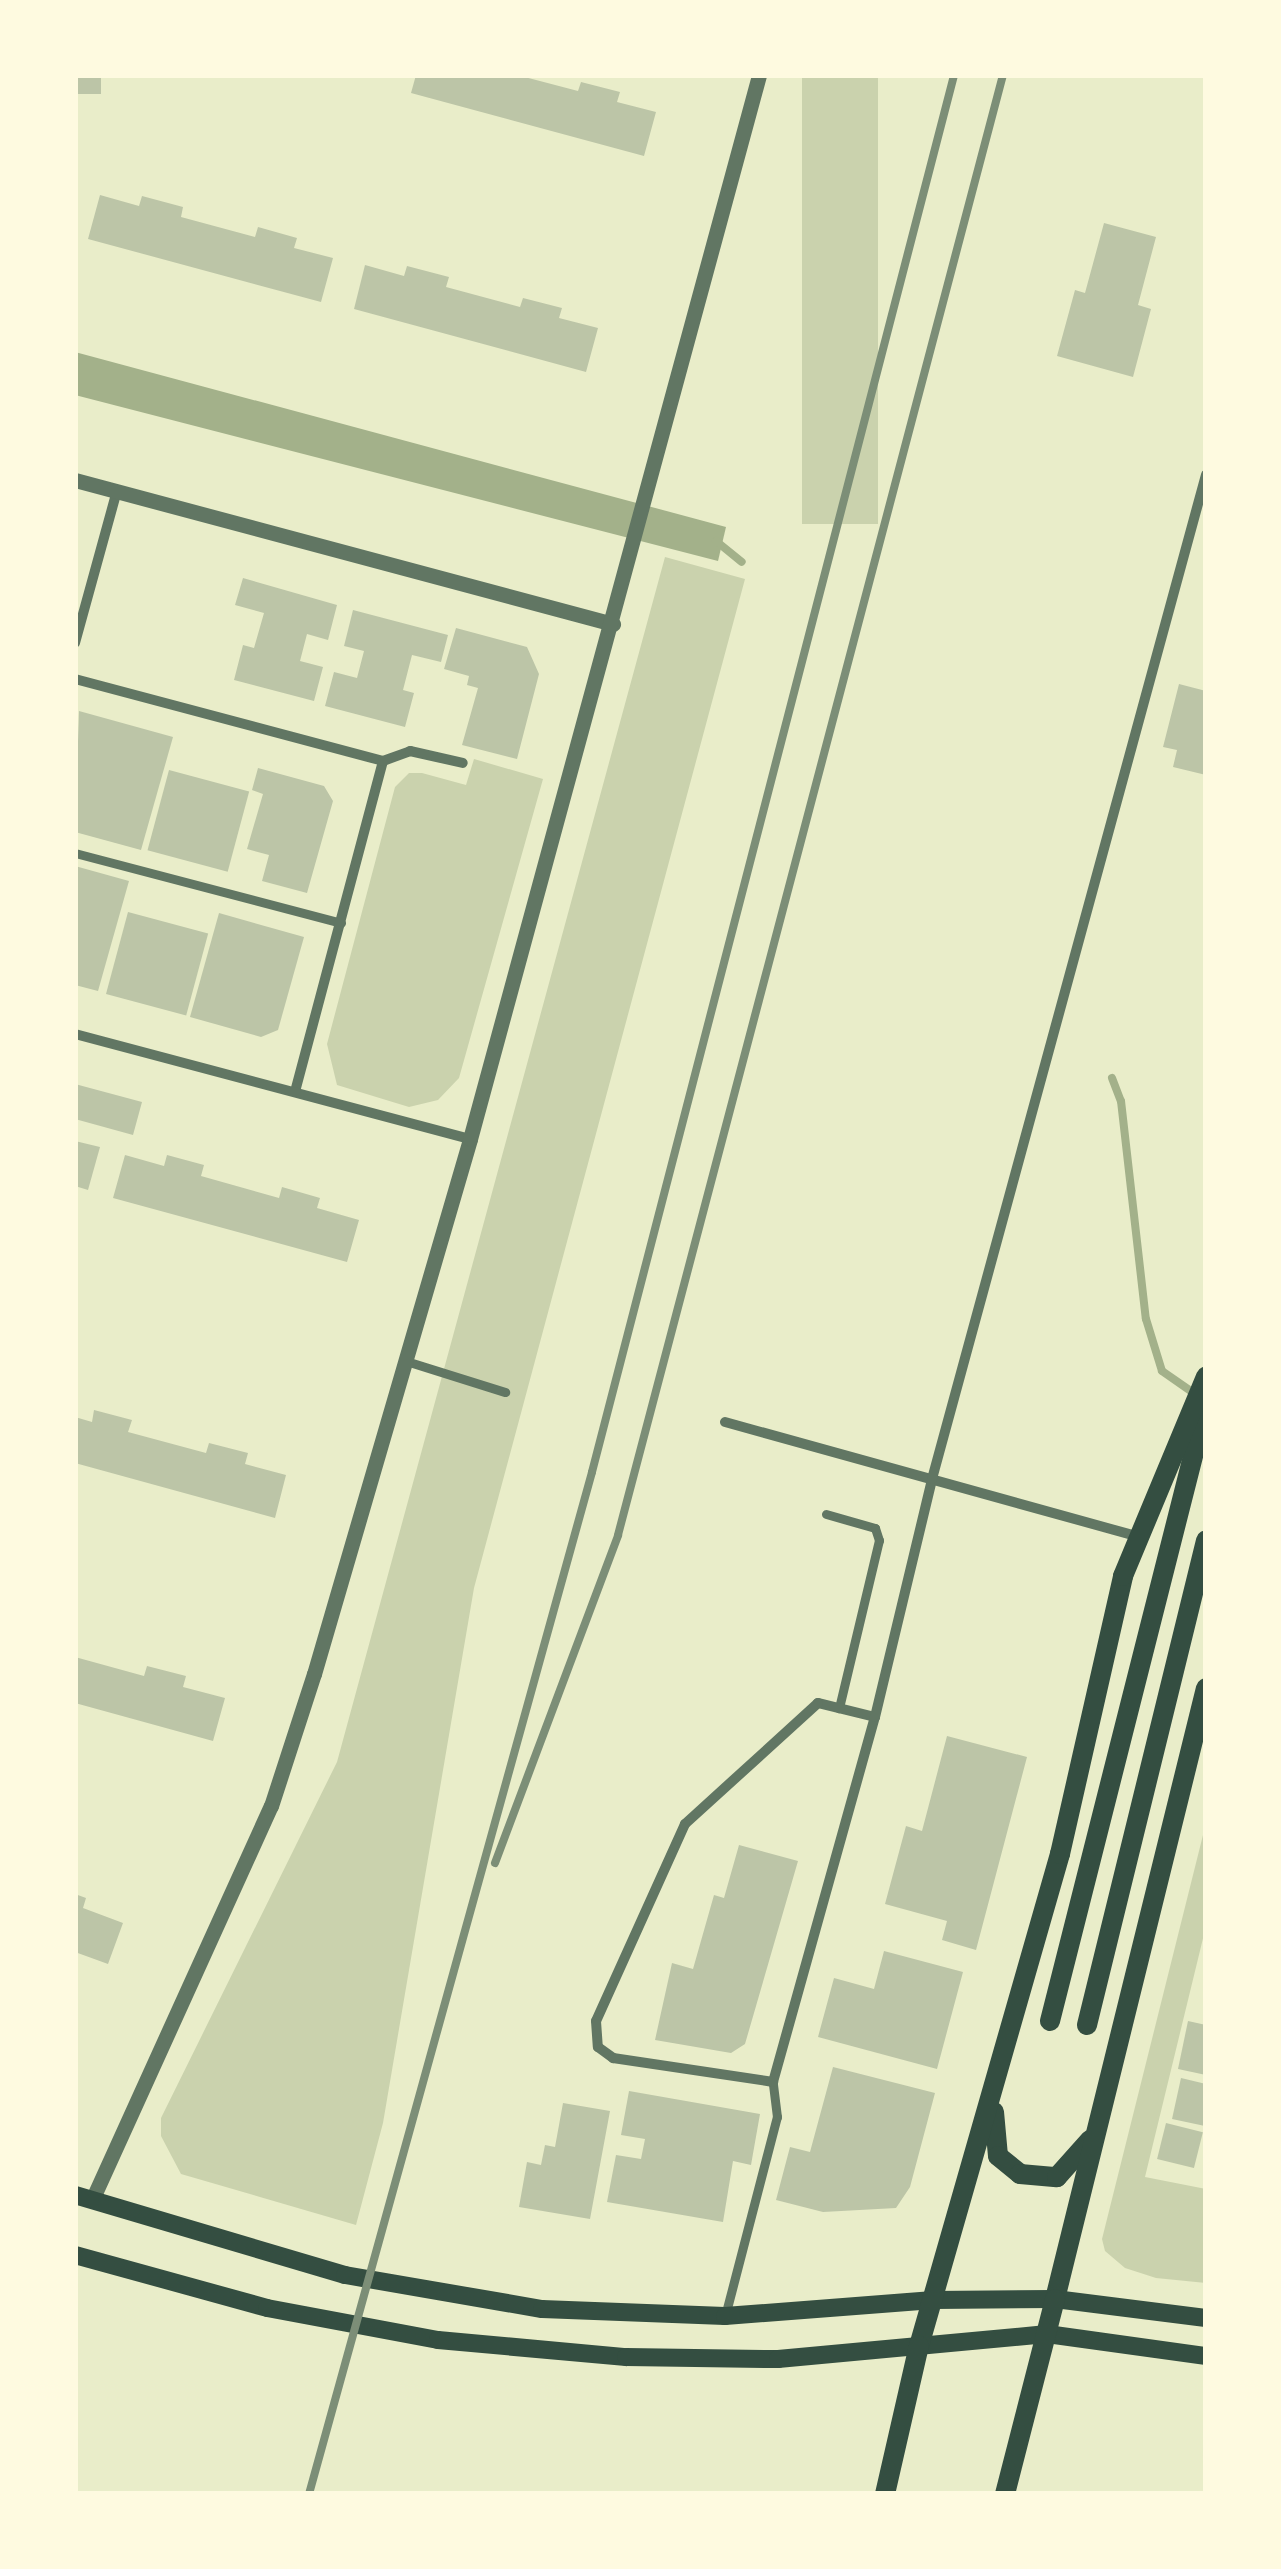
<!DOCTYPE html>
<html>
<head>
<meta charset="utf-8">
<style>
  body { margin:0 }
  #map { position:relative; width:1281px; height:2569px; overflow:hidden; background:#e9edc9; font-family:Cabin,sans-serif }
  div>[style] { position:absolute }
  .green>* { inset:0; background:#cad2ad; transform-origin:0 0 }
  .water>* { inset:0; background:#a3b18a }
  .stream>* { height:8px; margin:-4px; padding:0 4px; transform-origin:4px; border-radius:4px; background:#a3b18a }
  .building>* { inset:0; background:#bcc5a7; transform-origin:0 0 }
  .pedestrian>* { height:9px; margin:-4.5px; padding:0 4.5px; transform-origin:4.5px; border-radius:4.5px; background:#617663 }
  .minor>* { height:10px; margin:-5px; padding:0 5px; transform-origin:5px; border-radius:5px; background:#617663 }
  .tertiary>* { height:15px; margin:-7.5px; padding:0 7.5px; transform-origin:7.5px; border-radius:7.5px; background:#617663 }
  .secondary>* { height:18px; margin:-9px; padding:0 9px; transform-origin:9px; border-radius:9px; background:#344e41 }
  .primary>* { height:20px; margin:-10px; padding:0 10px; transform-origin:10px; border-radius:10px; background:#344e41 }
  .trunk>* { height:20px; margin:-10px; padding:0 10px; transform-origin:10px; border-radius:10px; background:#344e41 }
  .rail>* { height:8px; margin:-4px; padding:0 4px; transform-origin:4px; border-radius:4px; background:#7c8e77 }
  span { translate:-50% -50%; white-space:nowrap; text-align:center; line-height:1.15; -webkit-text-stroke:8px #fefae0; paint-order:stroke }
  .frame { position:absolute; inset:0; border:78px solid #fefae0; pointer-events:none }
</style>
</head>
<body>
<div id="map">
  <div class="green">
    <div style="left:802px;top:75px;width:76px;height:449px"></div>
    <div style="clip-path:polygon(665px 557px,745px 579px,474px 1588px,383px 2123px,356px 2225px,181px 2174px,161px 2136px,161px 2118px,337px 1762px)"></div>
    <div style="clip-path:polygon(474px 759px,543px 779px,459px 1078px,438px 1100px,409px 1107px,337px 1085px,327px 1044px,395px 787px,409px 773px,422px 773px,466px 785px)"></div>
    <div style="clip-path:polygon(1206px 1823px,1206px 1926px,1145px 2177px,1206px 2189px,1206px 2283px,1156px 2278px,1125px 2268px,1105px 2251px,1102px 2239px)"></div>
  </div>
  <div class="water">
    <div style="clip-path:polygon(75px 352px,726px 527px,718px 561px,75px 395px)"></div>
  </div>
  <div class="stream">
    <div style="left:716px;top:541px;width:33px;rotate:39deg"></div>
    <div style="left:1112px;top:1078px;width:25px;rotate:69deg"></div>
    <div style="left:1121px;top:1101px;width:219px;rotate:83.5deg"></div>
    <div style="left:1146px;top:1319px;width:54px;rotate:72.9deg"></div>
    <div style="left:1162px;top:1371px;width:44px;rotate:34.8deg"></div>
  </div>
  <div class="building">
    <div style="left:75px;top:75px;width:26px;height:19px"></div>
    <div style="clip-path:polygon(416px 75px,517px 75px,578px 91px,581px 82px,620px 92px,617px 102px,656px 112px,644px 156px,411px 93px)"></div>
    <div style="clip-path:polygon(100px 195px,139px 206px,142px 196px,183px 207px,181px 217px,255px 237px,258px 227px,297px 238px,294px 248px,333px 258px,321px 302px,88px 239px)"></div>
    <div style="clip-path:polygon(1104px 223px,1156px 237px,1138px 305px,1151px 309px,1133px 377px,1057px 356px,1075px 290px,1085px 293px)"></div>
    <div style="clip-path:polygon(365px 265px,404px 276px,407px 266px,449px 277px,446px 287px,520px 307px,523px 298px,562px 308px,559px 318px,598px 328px,586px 372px,354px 309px)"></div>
    <div style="clip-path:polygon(243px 578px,337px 605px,328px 640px,307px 634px,300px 661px,323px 667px,314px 701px,234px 680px,243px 645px,254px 648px,264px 613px,235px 605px)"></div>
    <div style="clip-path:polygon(353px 610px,448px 635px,441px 662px,412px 655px,403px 690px,414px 693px,405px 727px,325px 706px,334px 672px,357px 678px,364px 651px,344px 646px)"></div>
    <div style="clip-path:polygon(456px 628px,527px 647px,539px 674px,517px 759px,462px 745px,478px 688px,467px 685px,469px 676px,444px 669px)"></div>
    <div style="clip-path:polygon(1179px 684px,1206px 691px,1206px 775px,1173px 767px,1177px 750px,1163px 747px)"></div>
    <div style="clip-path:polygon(79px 711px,173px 737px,141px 850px,75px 832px)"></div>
    <div style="clip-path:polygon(258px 768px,324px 786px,333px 801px,307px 893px,262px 881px,269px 855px,247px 849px,263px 794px,252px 790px)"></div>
    <div style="left:169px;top:770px;width:83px;height:83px;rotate:15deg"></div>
    <div style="clip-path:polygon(75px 866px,129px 881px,98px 991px,75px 985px)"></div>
    <div style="left:128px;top:912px;width:83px;height:85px;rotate:15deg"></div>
    <div style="clip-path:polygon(219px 913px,304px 937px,278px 1030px,261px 1037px,190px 1017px)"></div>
    <div style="clip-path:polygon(75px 1084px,142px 1102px,133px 1135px,75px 1119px)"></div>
    <div style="clip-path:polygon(75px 1141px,100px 1147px,88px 1190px,75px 1186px)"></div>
    <div style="clip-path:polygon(125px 1155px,164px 1166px,167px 1155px,204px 1165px,201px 1176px,279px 1198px,282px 1187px,320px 1198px,317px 1208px,359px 1220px,347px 1262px,113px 1198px)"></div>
    <div style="clip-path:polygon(94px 1410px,132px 1420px,128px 1432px,206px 1453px,209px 1443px,248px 1453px,245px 1464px,286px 1475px,275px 1518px,75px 1463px,75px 1417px,92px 1422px)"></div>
    <div style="clip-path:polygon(75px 1657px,144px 1676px,147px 1666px,186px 1676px,183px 1687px,225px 1698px,213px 1741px,75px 1703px)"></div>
    <div style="clip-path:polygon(947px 1736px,1027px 1757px,976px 1950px,942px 1940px,947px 1921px,885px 1904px,906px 1826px,922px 1831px)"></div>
    <div style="clip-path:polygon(739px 1845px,798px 1861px,745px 2044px,731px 2053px,655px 2040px,672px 1963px,693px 1969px,714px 1895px,724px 1898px)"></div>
    <div style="clip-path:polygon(75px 1894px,86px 1898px,83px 1908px,123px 1923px,108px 1964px,75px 1952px)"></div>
    <div style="clip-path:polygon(884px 1951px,963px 1972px,937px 2069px,818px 2037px,834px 1978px,874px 1989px)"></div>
    <div style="clip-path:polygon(1188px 2021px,1206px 2025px,1206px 2075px,1178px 2069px)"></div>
    <div style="clip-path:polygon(833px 2067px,935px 2093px,910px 2187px,896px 2208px,823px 2212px,776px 2200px,790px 2147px,810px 2152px)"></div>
    <div style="clip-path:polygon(1181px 2078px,1206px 2084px,1205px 2126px,1172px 2119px)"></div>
    <div style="clip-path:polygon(629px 2091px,760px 2114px,751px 2165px,733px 2161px,723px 2222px,607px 2202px,616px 2155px,641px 2159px,645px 2139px,621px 2135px)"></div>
    <div style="clip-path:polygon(563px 2103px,610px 2111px,590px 2219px,519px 2207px,527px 2162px,541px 2165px,545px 2145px,555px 2147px)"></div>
    <div style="left:1166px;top:2123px;width:38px;height:37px;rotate:14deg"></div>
  </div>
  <div class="pedestrian">
    <div style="left:75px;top:853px;width:275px;rotate:14.7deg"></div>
    <div style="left:406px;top:1361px;width:104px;rotate:17.4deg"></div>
    <div style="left:826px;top:1514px;width:51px;rotate:15.9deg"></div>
    <div style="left:875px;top:1528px;width:13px;rotate:72deg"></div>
    <div style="left:879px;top:1540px;width:173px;rotate:103.4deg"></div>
    <div style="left:725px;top:2316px;width:206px;rotate:-75.4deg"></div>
    <div style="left:777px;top:2117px;width:35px;rotate:-97deg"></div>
  </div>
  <div class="minor">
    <div style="left:75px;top:643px;width:158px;rotate:-74.6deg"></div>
    <div style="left:75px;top:679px;width:319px;rotate:14.9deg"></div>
    <div style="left:383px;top:761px;width:342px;rotate:104.9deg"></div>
    <div style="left:383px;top:761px;width:29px;rotate:-20deg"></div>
    <div style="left:410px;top:751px;width:54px;rotate:12.8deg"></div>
    <div style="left:75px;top:1034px;width:409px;rotate:14.9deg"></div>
    <div style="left:725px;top:1422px;width:430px;rotate:15.5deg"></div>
    <div style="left:875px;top:1717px;width:59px;rotate:-166.2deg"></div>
    <div style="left:818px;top:1703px;width:180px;rotate:137.7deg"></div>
    <div style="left:685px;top:1824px;width:216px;rotate:114.3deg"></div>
    <div style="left:596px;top:2021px;width:26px;rotate:86deg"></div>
    <div style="left:598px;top:2047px;width:19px;rotate:36deg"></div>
    <div style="left:613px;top:2058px;width:162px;rotate:8.5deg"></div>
    <div style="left:773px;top:2082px;width:379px;rotate:-74.4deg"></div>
    <div style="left:875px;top:1717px;width:245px;rotate:-76.5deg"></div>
    <div style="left:932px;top:1479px;width:1041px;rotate:-74.74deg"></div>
  </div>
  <div class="tertiary">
    <div style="left:75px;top:480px;width:557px;rotate:14.98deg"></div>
    <div style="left:92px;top:2200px;width:433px;rotate:-65.6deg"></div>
    <div style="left:271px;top:1806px;width:139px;rotate:-72deg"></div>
    <div style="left:314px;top:1674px;width:557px;rotate:-73.74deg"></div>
    <div style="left:470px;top:1139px;width:1103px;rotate:-74.8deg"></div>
  </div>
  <div class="secondary">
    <div style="left:75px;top:2195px;width:282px;rotate:16.5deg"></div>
    <div style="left:345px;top:2275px;width:200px;rotate:9.8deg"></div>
    <div style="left:542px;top:2309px;width:183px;rotate:2.2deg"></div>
    <div style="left:725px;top:2316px;width:209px;rotate:-4.4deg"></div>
    <div style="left:933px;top:2300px;width:122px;rotate:-0.5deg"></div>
    <div style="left:1055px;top:2299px;width:152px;rotate:7.2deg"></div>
    <div style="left:75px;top:2255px;width:199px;rotate:15.4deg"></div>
    <div style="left:267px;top:2308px;width:174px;rotate:10.6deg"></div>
    <div style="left:438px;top:2340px;width:189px;rotate:5.2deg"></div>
    <div style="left:626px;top:2357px;width:152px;rotate:0.8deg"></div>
    <div style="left:778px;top:2359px;width:270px;rotate:-5.3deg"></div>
    <div style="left:1047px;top:2334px;width:161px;rotate:7.9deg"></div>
  </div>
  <div class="primary">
    <div style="left:1050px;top:2021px;width:635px;rotate:-75.79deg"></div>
    <div style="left:1087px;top:2025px;width:499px;rotate:-76.2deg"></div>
    <div style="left:994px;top:2112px;width:44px;rotate:84.8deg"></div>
    <div style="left:998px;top:2156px;width:28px;rotate:39deg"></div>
    <div style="left:1020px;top:2174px;width:37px;rotate:5deg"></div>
    <div style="left:1057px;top:2177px;width:50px;rotate:-48.3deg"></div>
    <div style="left:1055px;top:2299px;width:629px;rotate:-76.12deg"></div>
    <div style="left:919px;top:2346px;width:512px;rotate:-74.01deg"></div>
    <div style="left:1060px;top:1854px;width:285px;rotate:-77.2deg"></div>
    <div style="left:1123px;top:1576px;width:216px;rotate:-67.4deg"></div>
  </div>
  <div class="trunk">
    <div style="left:885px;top:2494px;width:152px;rotate:-77.1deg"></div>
    <div style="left:1005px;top:2494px;width:201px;rotate:-75.6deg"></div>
  </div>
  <div class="rail">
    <div style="left:495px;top:1863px;width:350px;rotate:-69.4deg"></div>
    <div style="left:618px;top:1535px;width:1510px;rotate:-75.23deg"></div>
    <div style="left:309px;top:2494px;width:1060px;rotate:-74.52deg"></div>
    <div style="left:592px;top:1472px;width:1443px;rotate:-75.47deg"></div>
  </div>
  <div class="frame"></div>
</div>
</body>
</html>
